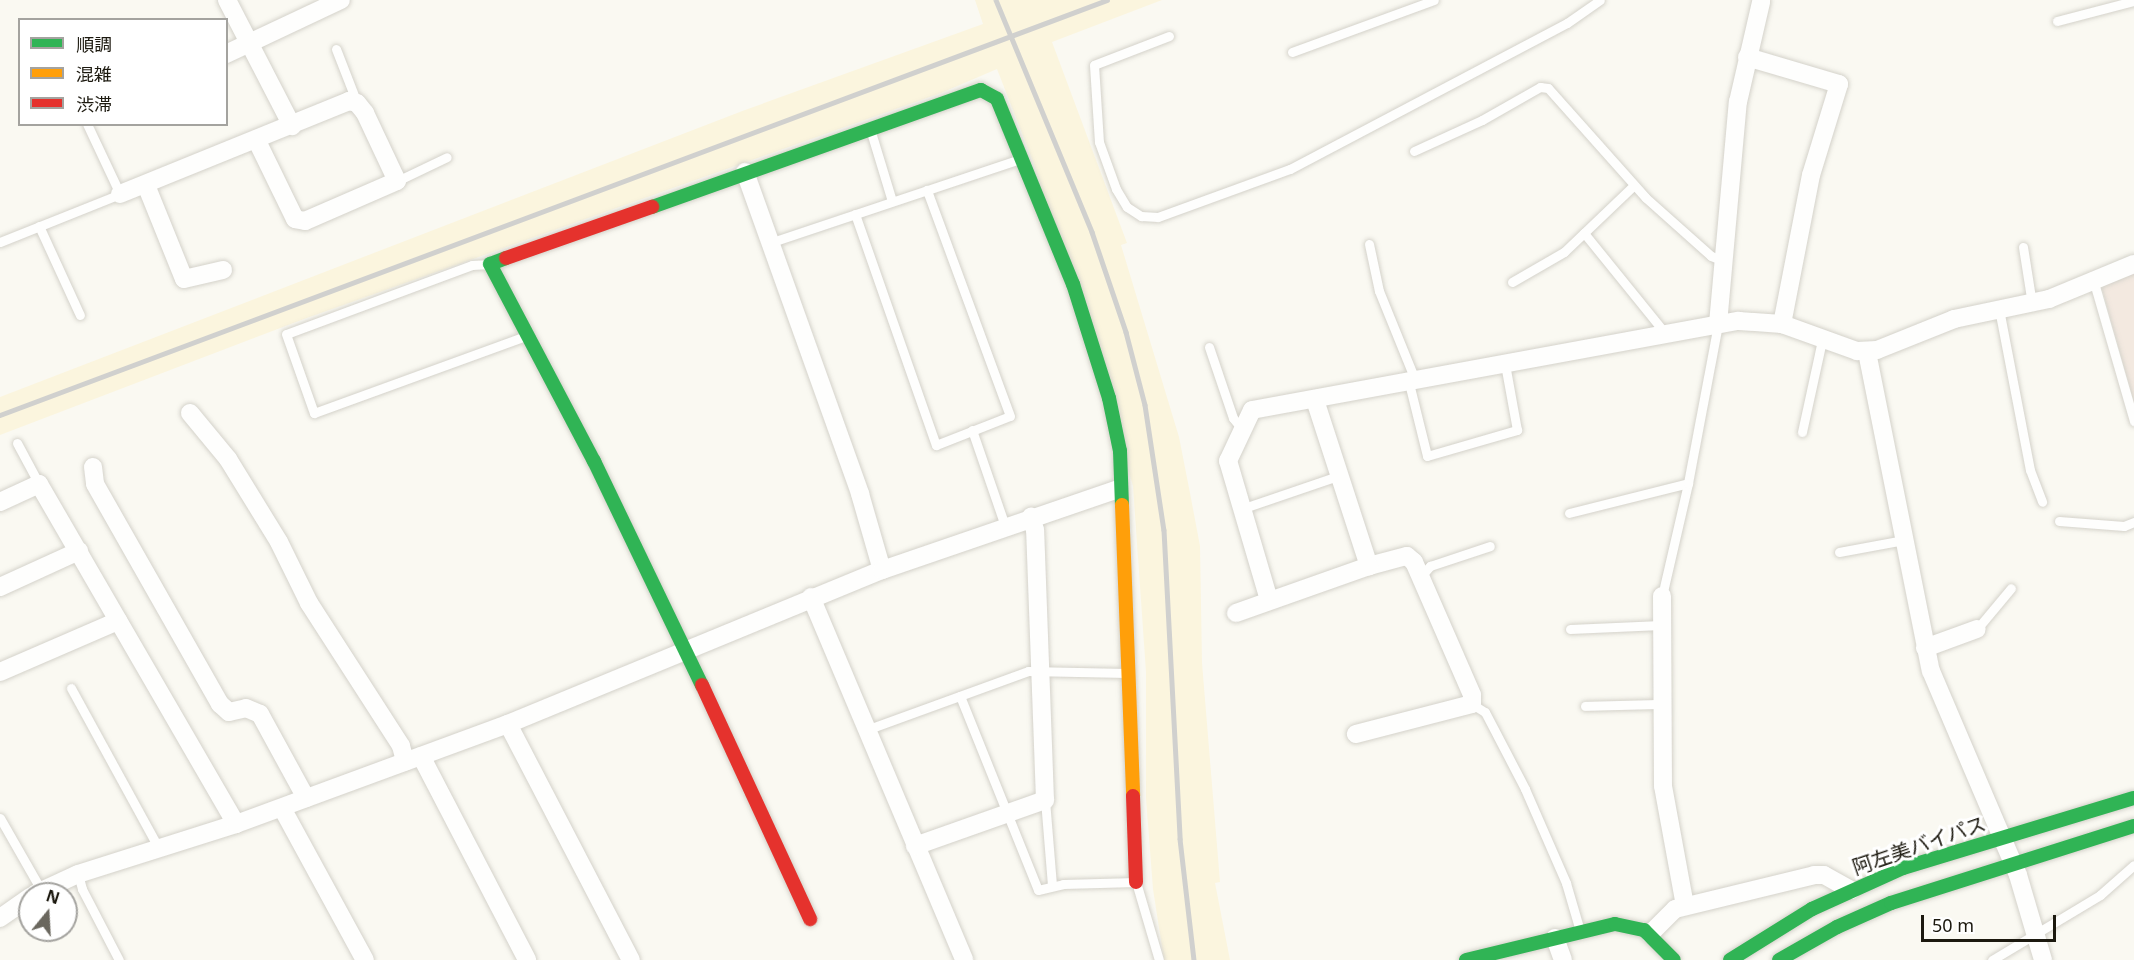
<!DOCTYPE html>
<html>
<head>
<meta charset="utf-8">
<style>
  body { margin:0 }
  #map { position:relative; width:2134px; height:960px; overflow:hidden; background:#faf9f2; font-family:"Noto Sans","Noto Sans JP",sans-serif }
  div>[style] { position:absolute }
  .built>* { inset:0; background:#fbf5de }
  .industrial>* { inset:0; background:#f3e9e0 }
  .roads { filter:drop-shadow(0 0 2px #d4d2ca) drop-shadow(0 0 2px #d4d2ca) }
  .lane>* { height:9px; margin:-4.5px; padding:0 4.5px; transform-origin:4.5px; border-radius:4.5px; background:#fefefd }
  .street>* { height:18px; margin:-9px; padding:0 9px; transform-origin:9px; border-radius:9px; background:#fefefd }
  .fast>* { height:14px; margin:-7px; padding:0 7px; transform-origin:7px; border-radius:7px; background:#30b455 }
  .slow>* { height:14px; margin:-7px; padding:0 7px; transform-origin:7px; border-radius:7px; background:#ff9f0a }
  .jam>* { height:14px; margin:-7px; padding:0 7px; transform-origin:7px; border-radius:7px; background:#e5322d }
  .rail>* { height:4.5px; margin:-2.25px; padding:0 2.25px; transform-origin:2.25px; border-radius:2.25px; background:#d0d0ce }
  span { translate:-50% -50%; white-space:nowrap; text-align:center; line-height:1.15; -webkit-text-stroke:6px #fff; paint-order:stroke }
  .street-label { font-size:20px; color:#1c190f }
  .legend { position:absolute; left:18px; top:18px; width:210px; height:108px; box-sizing:border-box; background:#fff; border:2px solid #a4a39f; margin:0; padding:8px 10px; list-style:none; font-size:18px; color:#1c190f }
  .legend li { display:flex; align-items:center; gap:12px; height:30px }
  .legend b { width:30px; border:2px solid #a4a39f }
  .north { position:absolute; left:18px; top:882px; width:60px; height:60px; box-sizing:border-box; background:#fff; border:2px solid #a4a39f; border-radius:50%; rotate:18deg; font-size:16px; font-weight:700; line-height:24px; text-align:center; color:#1c190f }
  .north::after { content:''; display:block; margin:auto; width:21px; height:27px; background:#6a675e; clip-path:polygon(50% 0,100% 100%,50% 72%,0 100%) }
  .scale { position:absolute; left:1921px; top:915px; width:135px; height:27px; box-sizing:border-box; border:3px solid #1c190f; border-top:0; padding-left:8px; font-size:18px; line-height:21px; white-space:nowrap; color:#1c190f; -webkit-text-stroke:4px #fff; paint-order:stroke }
</style>
</head>
<body>
<div id="map">
  <div class="built">
    <div style="clip-path:polygon(975px 0,1162px 0,1052px 42px,1127px 243px,1121px 245px,1179px 437px,1190px 493px,1200px 546px,1202px 663px,1220px 882px,1215px 883px,1230px 960px,1164px 960px,1153px 889px,1146px 798px,1146px 672px,1133px 486px,1034px 164px,997px 69px,941px 93px,304px 319px,0 435px,0 397px,745px 110px,983px 24px)"></div>
  </div>
  <div class="industrial">
    <div style="clip-path:polygon(2134px 271px,2134px 402px,2102px 289px,2105px 281px)"></div>
  </div>
  <div class="roads">
    <div class="lane">
      <div style="left:2057px;top:21px;width:80px;rotate:-14.6deg"></div>
      <div style="left:1169px;top:36px;width:80px;rotate:158.9deg"></div>
      <div style="left:1094px;top:65px;width:77px;rotate:86.3deg"></div>
      <div style="left:1099px;top:142px;width:50px;rotate:70.1deg"></div>
      <div style="left:1116px;top:189px;width:21px;rotate:59deg"></div>
      <div style="left:1127px;top:207px;width:17px;rotate:33deg"></div>
      <div style="left:1141px;top:216px;width:17px;rotate:3deg"></div>
      <div style="left:1158px;top:217px;width:140px;rotate:-20deg"></div>
      <div style="left:1290px;top:169px;width:313px;rotate:-27.8deg"></div>
      <div style="left:1567px;top:23px;width:40px;rotate:-34.9deg"></div>
      <div style="left:336px;top:49px;width:58px;rotate:68.7deg"></div>
      <div style="left:1292px;top:52px;width:151px;rotate:-20.1deg"></div>
      <div style="left:871px;top:132px;width:72px;rotate:73.1deg"></div>
      <div style="left:1414px;top:151px;width:75px;rotate:-24.5deg"></div>
      <div style="left:1482px;top:120px;width:67px;rotate:-29.6deg"></div>
      <div style="left:1540px;top:87px;width:8px;rotate:7deg"></div>
      <div style="left:1548px;top:88px;width:147px;rotate:48.3deg"></div>
      <div style="left:1646px;top:198px;width:87px;rotate:41.7deg"></div>
      <div style="left:1711px;top:256px;width:14px;rotate:21deg"></div>
      <div style="left:397px;top:181px;width:55px;rotate:-25.6deg"></div>
      <div style="left:855px;top:214px;width:245px;rotate:70.7deg"></div>
      <div style="left:936px;top:445px;width:79px;rotate:-21.4deg"></div>
      <div style="left:1010px;top:416px;width:241px;rotate:-110.2deg"></div>
      <div style="left:39px;top:226px;width:98px;rotate:65.3deg"></div>
      <div style="left:1584px;top:233px;width:129px;rotate:51deg"></div>
      <div style="left:0;top:242px;width:129px;rotate:-21.8deg"></div>
      <div style="left:120px;top:194px;width:77px;rotate:-115.2deg"></div>
      <div style="left:769px;top:243px;width:265px;rotate:-18.5deg"></div>
      <div style="left:1369px;top:244px;width:48px;rotate:78deg"></div>
      <div style="left:1379px;top:291px;width:98px;rotate:67.9deg"></div>
      <div style="left:2023px;top:247px;width:58px;rotate:81deg"></div>
      <div style="left:490px;top:264px;width:18px;rotate:177deg"></div>
      <div style="left:472px;top:265px;width:198px;rotate:159.6deg"></div>
      <div style="left:286px;top:334px;width:84px;rotate:70.5deg"></div>
      <div style="left:314px;top:413px;width:226px;rotate:-20deg"></div>
      <div style="left:2093px;top:279px;width:148px;rotate:73.9deg"></div>
      <div style="left:1512px;top:282px;width:60px;rotate:-30deg"></div>
      <div style="left:1564px;top:252px;width:97px;rotate:-43.7deg"></div>
      <div style="left:1999px;top:309px;width:164px;rotate:79.1deg"></div>
      <div style="left:2030px;top:470px;width:34px;rotate:69deg"></div>
      <div style="left:1209px;top:347px;width:75px;rotate:71.3deg"></div>
      <div style="left:1233px;top:418px;width:13px;rotate:51deg"></div>
      <div style="left:1409px;top:383px;width:75px;rotate:76.1deg"></div>
      <div style="left:1427px;top:456px;width:94px;rotate:-16.1deg"></div>
      <div style="left:1517px;top:430px;width:67px;rotate:-100.3deg"></div>
      <div style="left:972px;top:430px;width:102px;rotate:71deg"></div>
      <div style="left:1802px;top:432px;width:94px;rotate:-77.7deg"></div>
      <div style="left:17px;top:443px;width:47px;rotate:61.8deg"></div>
      <div style="left:1244px;top:508px;width:99px;rotate:-18.8deg"></div>
      <div style="left:1569px;top:513px;width:123px;rotate:-14.1deg"></div>
      <div style="left:2059px;top:521px;width:65px;rotate:4.4deg"></div>
      <div style="left:2124px;top:526px;width:11px;rotate:-22deg"></div>
      <div style="left:1839px;top:552px;width:66px;rotate:-10.5deg"></div>
      <div style="left:1423px;top:574px;width:11px;rotate:-49deg"></div>
      <div style="left:1430px;top:566px;width:63px;rotate:-18.4deg"></div>
      <div style="left:1662px;top:596px;width:116px;rotate:-77deg"></div>
      <div style="left:1688px;top:483px;width:162px;rotate:-79.3deg"></div>
      <div style="left:1570px;top:629px;width:91px;rotate:-2.5deg"></div>
      <div style="left:1977px;top:629px;width:53px;rotate:-50.3deg"></div>
      <div style="left:71px;top:688px;width:183px;rotate:61.3deg"></div>
      <div style="left:960px;top:696px;width:209px;rotate:68.1deg"></div>
      <div style="left:1038px;top:890px;width:26px;rotate:-13deg"></div>
      <div style="left:1063px;top:884px;width:73px;rotate:-1.6deg"></div>
      <div style="left:1136px;top:882px;width:81px;rotate:73.6deg"></div>
      <div style="left:1472px;top:704px;width:15px;rotate:32deg"></div>
      <div style="left:1485px;top:712px;width:87px;rotate:62.5deg"></div>
      <div style="left:1525px;top:789px;width:103px;rotate:66.4deg"></div>
      <div style="left:1566px;top:883px;width:50px;rotate:73.7deg"></div>
      <div style="left:1585px;top:706px;width:78px;rotate:-1.5deg"></div>
      <div style="left:866px;top:730px;width:172px;rotate:-20deg"></div>
      <div style="left:1028px;top:671px;width:99px;rotate:1.2deg"></div>
      <div style="left:1045px;top:800px;width:85px;rotate:85.3deg"></div>
      <div style="left:0;top:818px;width:83px;rotate:60.3deg"></div>
      <div style="left:78px;top:874px;width:16px;rotate:75deg"></div>
      <div style="left:82px;top:889px;width:80px;rotate:62.5deg"></div>
      <div style="left:1992px;top:960px;width:126px;rotate:-31deg"></div>
      <div style="left:2100px;top:895px;width:45px;rotate:-41.4deg"></div>
    </div>
    <div class="street">
      <div style="left:227px;top:0;width:142px;rotate:62.7deg"></div>
      <div style="left:226px;top:54px;width:127px;rotate:-25.2deg"></div>
      <div style="left:1747px;top:57px;width:96px;rotate:16.4deg"></div>
      <div style="left:1839px;top:84px;width:95px;rotate:107.1deg"></div>
      <div style="left:1811px;top:175px;width:152px;rotate:101deg"></div>
      <div style="left:745px;top:172px;width:342px;rotate:70.3deg"></div>
      <div style="left:860px;top:494px;width:79px;rotate:73.9deg"></div>
      <div style="left:146px;top:185px;width:101px;rotate:68deg"></div>
      <div style="left:184px;top:279px;width:40px;rotate:-13deg"></div>
      <div style="left:120px;top:194px;width:247px;rotate:-22.1deg"></div>
      <div style="left:349px;top:101px;width:8px;rotate:14deg"></div>
      <div style="left:357px;top:103px;width:13px;rotate:51deg"></div>
      <div style="left:365px;top:113px;width:75px;rotate:64.8deg"></div>
      <div style="left:397px;top:181px;width:100px;rotate:156.5deg"></div>
      <div style="left:305px;top:221px;width:10px;rotate:-169deg"></div>
      <div style="left:295px;top:219px;width:87px;rotate:-116deg"></div>
      <div style="left:1718px;top:324px;width:223px;rotate:-84.9deg"></div>
      <div style="left:1738px;top:102px;width:103px;rotate:-77deg"></div>
      <div style="left:1867px;top:352px;width:325px;rotate:78.7deg"></div>
      <div style="left:1931px;top:671px;width:222px;rotate:66.9deg"></div>
      <div style="left:2018px;top:875px;width:89px;rotate:73.6deg"></div>
      <div style="left:1315px;top:400px;width:175px;rotate:72deg"></div>
      <div style="left:1369px;top:566px;width:39px;rotate:-15deg"></div>
      <div style="left:1407px;top:556px;width:9px;rotate:41deg"></div>
      <div style="left:1414px;top:562px;width:145px;rotate:66.4deg"></div>
      <div style="left:1472px;top:695px;width:9px;rotate:90deg"></div>
      <div style="left:1472px;top:704px;width:120px;rotate:165.5deg"></div>
      <div style="left:190px;top:413px;width:60px;rotate:50.4deg"></div>
      <div style="left:228px;top:459px;width:97px;rotate:58.4deg"></div>
      <div style="left:279px;top:542px;width:68px;rotate:63.8deg"></div>
      <div style="left:309px;top:603px;width:170px;rotate:57.2deg"></div>
      <div style="left:401px;top:746px;width:16px;rotate:75deg"></div>
      <div style="left:93px;top:467px;width:17px;rotate:83deg"></div>
      <div style="left:95px;top:484px;width:253px;rotate:60.4deg"></div>
      <div style="left:220px;top:704px;width:12px;rotate:42deg"></div>
      <div style="left:229px;top:712px;width:17px;rotate:-13deg"></div>
      <div style="left:246px;top:708px;width:15px;rotate:23deg"></div>
      <div style="left:260px;top:714px;width:96px;rotate:61.3deg"></div>
      <div style="left:0;top:502px;width:43px;rotate:-24.8deg"></div>
      <div style="left:39px;top:484px;width:393px;rotate:59.9deg"></div>
      <div style="left:0;top:587px;width:87px;rotate:-24.5deg"></div>
      <div style="left:1662px;top:596px;width:190px;rotate:89.7deg"></div>
      <div style="left:1663px;top:786px;width:122px;rotate:79.6deg"></div>
      <div style="left:811px;top:597px;width:394px;rotate:67.1deg"></div>
      <div style="left:1269px;top:600px;width:145px;rotate:-106.4deg"></div>
      <div style="left:1228px;top:461px;width:56px;rotate:-64.8deg"></div>
      <div style="left:1252px;top:410px;width:495px;rotate:-10.4deg"></div>
      <div style="left:1739px;top:321px;width:43px;rotate:4deg"></div>
      <div style="left:1782px;top:324px;width:80px;rotate:19.8deg"></div>
      <div style="left:1857px;top:351px;width:20px;rotate:-3deg"></div>
      <div style="left:1877px;top:350px;width:83px;rotate:-21.9deg"></div>
      <div style="left:1954px;top:319px;width:97px;rotate:-11.9deg"></div>
      <div style="left:2049px;top:299px;width:92px;rotate:-22.4deg"></div>
      <div style="left:1236px;top:613px;width:141px;rotate:-19.5deg"></div>
      <div style="left:1925px;top:648px;width:55px;rotate:-20.1deg"></div>
      <div style="left:0;top:672px;width:129px;rotate:-23.4deg"></div>
      <div style="left:508px;top:724px;width:266px;rotate:62.5deg"></div>
      <div style="left:421px;top:756px;width:230px;rotate:62.5deg"></div>
      <div style="left:282px;top:808px;width:173px;rotate:61.4deg"></div>
      <div style="left:915px;top:846px;width:138px;rotate:-19.5deg"></div>
      <div style="left:1045px;top:800px;width:270px;rotate:-92.1deg"></div>
      <div style="left:1035px;top:530px;width:14px;rotate:-107deg"></div>
      <div style="left:35px;top:894px;width:47px;rotate:-24.9deg"></div>
      <div style="left:78px;top:874px;width:166px;rotate:-17.6deg"></div>
      <div style="left:236px;top:824px;width:290px;rotate:-20.2deg"></div>
      <div style="left:508px;top:724px;width:404px;rotate:-22.4deg"></div>
      <div style="left:882px;top:570px;width:250px;rotate:-18.9deg"></div>
      <div style="left:0;top:918px;width:37px;rotate:-35deg"></div>
      <div style="left:1650px;top:934px;width:35px;rotate:-45deg"></div>
      <div style="left:1675px;top:909px;width:143px;rotate:-13.7deg"></div>
      <div style="left:1814px;top:875px;width:10px"></div>
      <div style="left:1824px;top:875px;width:31px;rotate:29deg"></div>
      <div style="left:1555px;top:938px;width:23px;rotate:70deg"></div>
    </div>
    <div class="fast">
      <div style="left:652px;top:207px;width:349px;rotate:-19.6deg"></div>
      <div style="left:981px;top:90px;width:18px;rotate:29deg"></div>
      <div style="left:997px;top:99px;width:200px;rotate:67.7deg"></div>
      <div style="left:1073px;top:284px;width:120px;rotate:72.5deg"></div>
      <div style="left:1109px;top:398px;width:54px;rotate:78.3deg"></div>
      <div style="left:1120px;top:451px;width:54px;rotate:87.9deg"></div>
      <div style="left:506px;top:258px;width:17px;rotate:159deg"></div>
      <div style="left:490px;top:264px;width:223px;rotate:62.2deg"></div>
      <div style="left:594px;top:461px;width:249px;rotate:64.3deg"></div>
      <div style="left:1466px;top:960px;width:153px;rotate:-13.6deg"></div>
      <div style="left:1615px;top:924px;width:30px;rotate:12deg"></div>
      <div style="left:1644px;top:930px;width:42px;rotate:45deg"></div>
      <div style="left:1730px;top:960px;width:97px;rotate:-31.9deg"></div>
      <div style="left:1812px;top:909px;width:100px;rotate:-24.3deg"></div>
      <div style="left:1903px;top:868px;width:241px;rotate:-16.9deg"></div>
      <div style="left:1779px;top:960px;width:67px;rotate:-29.6deg"></div>
      <div style="left:1837px;top:927px;width:59px;rotate:-24deg"></div>
      <div style="left:1891px;top:903px;width:255px;rotate:-17.6deg"></div>
    </div>
    <div class="slow">
      <div style="left:1122px;top:505px;width:291px;rotate:87.8deg"></div>
    </div>
    <div class="jam">
      <div style="left:506px;top:258px;width:155px;rotate:-19.3deg"></div>
      <div style="left:702px;top:685px;width:258px;rotate:65.2deg"></div>
      <div style="left:1133px;top:796px;width:86px;rotate:88deg"></div>
    </div>
  </div>
  <div class="rail">
    <div style="left:996px;top:0;width:251px;rotate:67.5deg"></div>
    <div style="left:1092px;top:232px;width:106px;rotate:71.2deg"></div>
    <div style="left:1126px;top:332px;width:75px;rotate:75.4deg"></div>
    <div style="left:1145px;top:405px;width:126px;rotate:81.4deg"></div>
    <div style="left:1164px;top:530px;width:309px;rotate:87deg"></div>
    <div style="left:1180px;top:839px;width:122px;rotate:83.4deg"></div>
    <div style="left:0;top:415px;width:1182px;rotate:-20.55deg"></div>
  </div>
  <div class="street-label">
    <span style="left:1919px;top:845px;rotate:-19deg">阿左美バイパス</span>
  </div>
  <ul class="legend">
  <li><b style="height:8px;background:#30b455"></b>順調</li>
  <li><b style="height:8px;background:#ff9f0a"></b>混雑</li>
  <li><b style="height:8px;background:#e5322d"></b>渋滞</li>
  </ul>
  <div class="north">N</div>
  <div class="scale">50 m</div>
</div>
</body>
</html>
